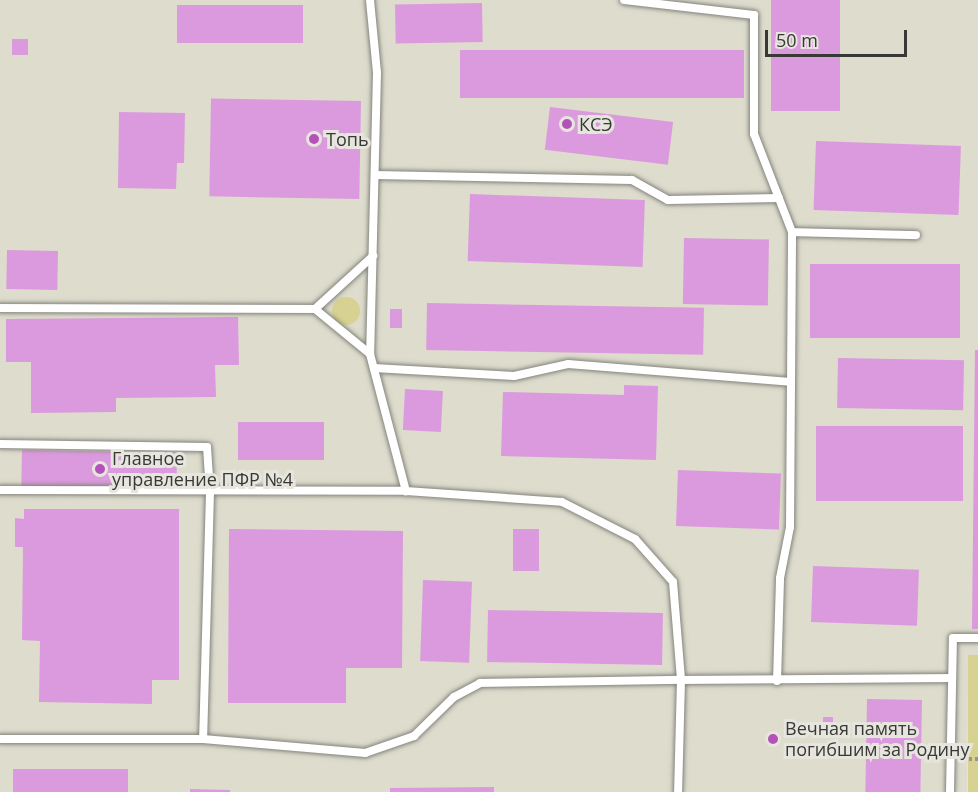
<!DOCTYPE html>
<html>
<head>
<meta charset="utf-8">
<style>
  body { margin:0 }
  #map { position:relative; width:978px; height:792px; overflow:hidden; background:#e6e5de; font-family:"Open Sans",sans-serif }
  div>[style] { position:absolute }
  .built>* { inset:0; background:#dddccd }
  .green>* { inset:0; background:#d7d291; transform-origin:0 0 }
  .round { border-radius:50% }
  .building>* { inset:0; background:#db9add; transform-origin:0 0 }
  .path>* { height:4px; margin-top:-2px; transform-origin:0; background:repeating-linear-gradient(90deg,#969690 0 3px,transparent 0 6px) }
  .roads { filter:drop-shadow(0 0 2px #84847d) drop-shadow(0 0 2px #84847d) }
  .service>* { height:8px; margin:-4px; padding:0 4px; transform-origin:4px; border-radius:4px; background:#fff }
  .dots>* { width:16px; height:16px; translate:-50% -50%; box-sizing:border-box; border:3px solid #e6e5de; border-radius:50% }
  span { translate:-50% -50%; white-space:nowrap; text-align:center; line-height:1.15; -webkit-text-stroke:6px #e6e5de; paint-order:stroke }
  .poi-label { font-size:18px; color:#383835 }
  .left { translate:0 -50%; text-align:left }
  .scale { position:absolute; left:765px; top:30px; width:142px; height:27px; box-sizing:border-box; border:3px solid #383835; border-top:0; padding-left:8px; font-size:18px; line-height:21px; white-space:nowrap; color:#383835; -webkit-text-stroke:4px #e6e5de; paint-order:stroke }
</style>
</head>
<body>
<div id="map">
  <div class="built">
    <div style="clip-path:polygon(0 0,978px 0,978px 655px,968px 656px,967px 792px,0 792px)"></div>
  </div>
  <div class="green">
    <div class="round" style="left:332px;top:297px;width:28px;height:28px"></div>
    <div style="left:978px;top:655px;width:137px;height:10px;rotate:90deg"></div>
  </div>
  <div class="building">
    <div style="left:771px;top:0;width:69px;height:111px"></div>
    <div style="left:482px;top:3px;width:39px;height:87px;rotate:89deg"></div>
    <div style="left:177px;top:5px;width:126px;height:38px"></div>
    <div style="left:12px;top:39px;width:16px;height:16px"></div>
    <div style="left:460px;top:50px;width:284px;height:48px"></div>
    <div style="left:361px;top:101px;width:98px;height:150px;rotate:91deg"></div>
    <div style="left:550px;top:107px;width:124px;height:43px;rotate:7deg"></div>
    <div style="clip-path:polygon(119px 112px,185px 113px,184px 163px,177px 163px,176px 189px,118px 188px)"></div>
    <div style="left:816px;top:141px;width:145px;height:69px;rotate:2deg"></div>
    <div style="left:470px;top:194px;width:175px;height:67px;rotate:2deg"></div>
    <div style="left:684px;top:238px;width:85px;height:66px;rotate:1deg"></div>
    <div style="left:7px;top:250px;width:51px;height:39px;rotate:1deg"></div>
    <div style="left:810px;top:264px;width:150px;height:74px"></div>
    <div style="left:427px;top:303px;width:277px;height:47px;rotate:1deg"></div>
    <div style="left:390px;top:309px;width:12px;height:19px"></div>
    <div style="clip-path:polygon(238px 317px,239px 365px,215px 365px,216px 397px,116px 398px,116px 412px,31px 413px,31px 362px,6px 362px,6px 319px)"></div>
    <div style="clip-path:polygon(975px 350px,978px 350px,978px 629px,972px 629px)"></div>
    <div style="left:838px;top:358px;width:126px;height:50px;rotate:1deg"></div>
    <div style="clip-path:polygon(624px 385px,658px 386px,656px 460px,501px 456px,503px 392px,624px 395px)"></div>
    <div style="left:405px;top:389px;width:38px;height:41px;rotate:3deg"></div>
    <div style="left:324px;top:422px;width:38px;height:86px;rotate:90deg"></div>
    <div style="left:816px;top:426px;width:147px;height:75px"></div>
    <div style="left:22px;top:450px;width:155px;height:37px;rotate:1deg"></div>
    <div style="left:678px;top:470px;width:103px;height:56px;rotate:2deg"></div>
    <div style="clip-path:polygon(24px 509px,179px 509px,179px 680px,152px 680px,152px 704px,39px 702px,40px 641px,22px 640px,23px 547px,15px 547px,15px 518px,24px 519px)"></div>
    <div style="clip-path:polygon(229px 529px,403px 531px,402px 668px,346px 668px,346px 703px,228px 703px)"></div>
    <div style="left:513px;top:529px;width:26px;height:42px"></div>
    <div style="left:813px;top:566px;width:106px;height:56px;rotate:2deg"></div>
    <div style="left:423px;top:580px;width:49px;height:81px;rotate:2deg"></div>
    <div style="left:488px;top:610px;width:175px;height:52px;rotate:1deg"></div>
    <div style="left:867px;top:699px;width:55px;height:93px;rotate:1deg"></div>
    <div style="left:823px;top:717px;width:10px;height:18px"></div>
    <div style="left:128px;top:769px;width:23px;height:115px;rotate:90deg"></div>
    <div style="clip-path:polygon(494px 787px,494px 792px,390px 792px,390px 788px)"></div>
    <div style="clip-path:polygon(190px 789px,230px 790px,230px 792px,190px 792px)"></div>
  </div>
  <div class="path">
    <div style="left:963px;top:759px;width:15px"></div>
  </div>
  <div class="roads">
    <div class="service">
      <div style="left:370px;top:0;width:73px;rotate:84.5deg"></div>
      <div style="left:377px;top:73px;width:281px;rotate:91.4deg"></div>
      <div style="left:370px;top:354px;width:142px;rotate:75.3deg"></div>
      <div style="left:624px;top:0;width:131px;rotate:6.6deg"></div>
      <div style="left:754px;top:15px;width:119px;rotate:90deg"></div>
      <div style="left:754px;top:134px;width:105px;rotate:68.8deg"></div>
      <div style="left:792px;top:232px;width:124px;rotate:1.4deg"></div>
      <div style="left:375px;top:175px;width:257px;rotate:1.1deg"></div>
      <div style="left:632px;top:180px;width:41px;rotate:29.1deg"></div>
      <div style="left:668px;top:200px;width:111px;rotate:-1deg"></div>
      <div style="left:0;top:308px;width:315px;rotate:0.2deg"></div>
      <div style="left:315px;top:309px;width:71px;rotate:39.3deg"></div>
      <div style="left:315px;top:309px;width:79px;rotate:-42.4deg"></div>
      <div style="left:374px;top:368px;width:140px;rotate:3.3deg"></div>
      <div style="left:514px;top:376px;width:55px;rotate:-12.5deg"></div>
      <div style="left:568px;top:364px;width:223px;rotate:4.6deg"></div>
      <div style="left:0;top:444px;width:207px;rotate:0.8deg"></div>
      <div style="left:207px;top:447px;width:45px;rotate:86.2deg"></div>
      <div style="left:210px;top:492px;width:247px;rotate:91.6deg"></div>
      <div style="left:203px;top:739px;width:203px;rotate:180deg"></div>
      <div style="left:0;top:490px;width:406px;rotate:0.1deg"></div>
      <div style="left:406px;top:491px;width:156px;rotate:4deg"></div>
      <div style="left:562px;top:502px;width:82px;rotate:26.9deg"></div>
      <div style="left:635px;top:539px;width:57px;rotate:48.5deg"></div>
      <div style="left:673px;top:582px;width:98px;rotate:85.3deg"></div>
      <div style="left:681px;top:680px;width:271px;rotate:-0.4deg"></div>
      <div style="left:777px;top:681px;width:103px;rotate:-88.3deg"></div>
      <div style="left:780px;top:578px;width:52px;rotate:-78.9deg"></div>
      <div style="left:790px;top:527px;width:295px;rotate:-89.6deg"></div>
      <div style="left:203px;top:739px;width:163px;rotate:4.9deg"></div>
      <div style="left:365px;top:753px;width:52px;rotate:-19.1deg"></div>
      <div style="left:414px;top:736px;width:56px;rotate:-44.3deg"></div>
      <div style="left:454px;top:697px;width:30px;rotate:-28deg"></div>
      <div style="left:480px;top:683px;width:201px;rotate:-0.9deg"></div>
      <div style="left:681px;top:680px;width:112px;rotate:91.5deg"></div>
      <div style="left:950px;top:792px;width:154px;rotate:-88.9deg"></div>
      <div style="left:953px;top:638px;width:25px"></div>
    </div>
  </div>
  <div class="dots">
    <div style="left:567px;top:124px;background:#b452b9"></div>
    <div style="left:314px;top:139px;background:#b452b9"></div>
    <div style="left:100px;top:469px;background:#b452b9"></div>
    <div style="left:773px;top:739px;background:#b452b9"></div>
  </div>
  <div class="poi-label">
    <span class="left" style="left:579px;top:124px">КСЭ</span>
    <span class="left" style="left:326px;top:139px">Топь</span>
    <span class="left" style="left:112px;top:469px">Главное<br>управление ПФР №4</span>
    <span class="left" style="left:785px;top:739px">Вечная память<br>погибшим за Родину</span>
  </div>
  <div class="scale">50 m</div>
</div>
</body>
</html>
